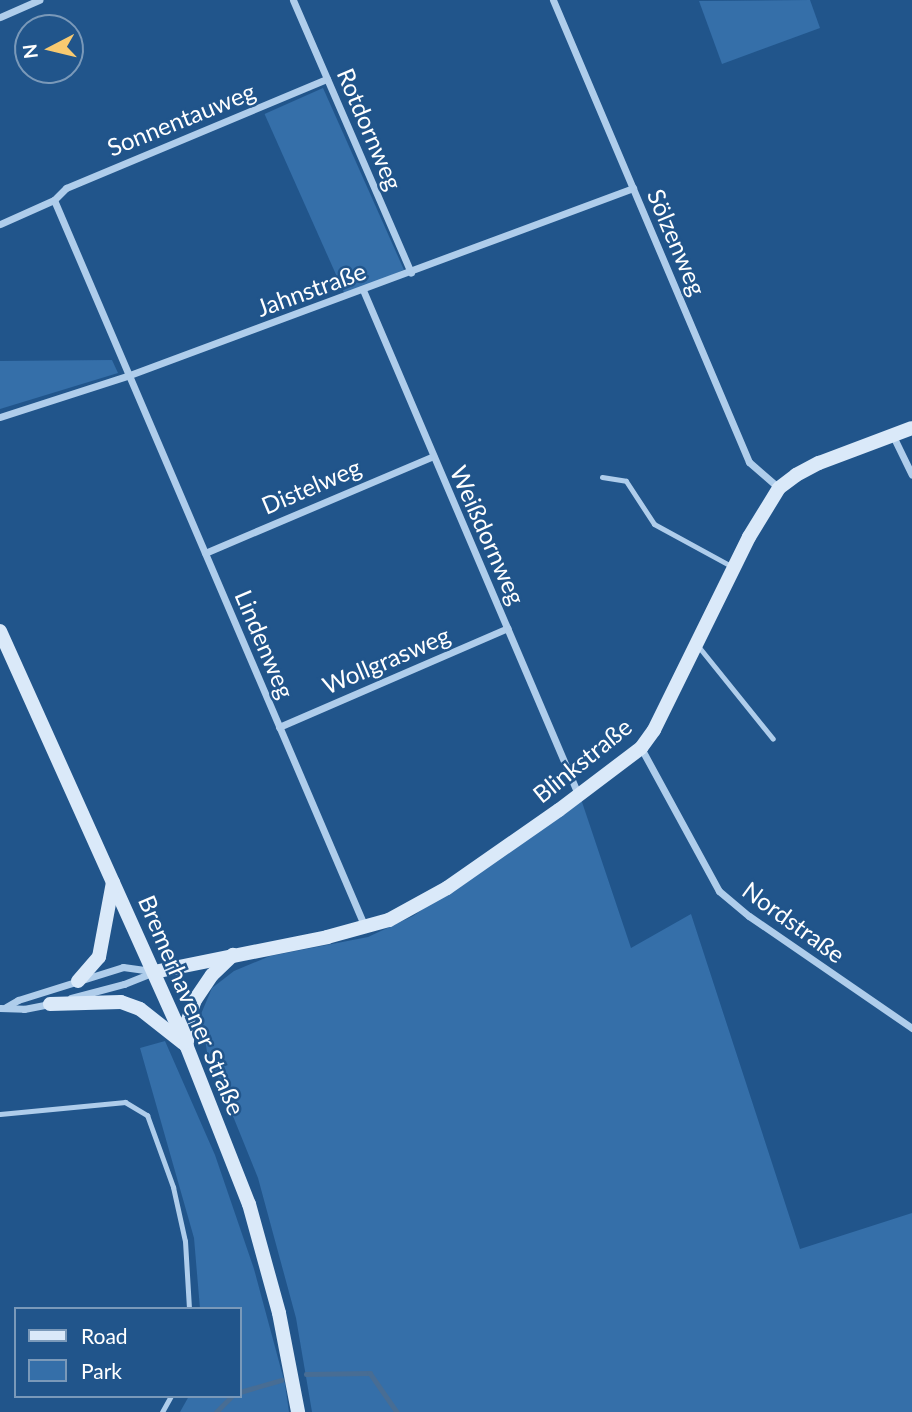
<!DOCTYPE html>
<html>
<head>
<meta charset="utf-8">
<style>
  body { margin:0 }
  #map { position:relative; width:912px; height:1412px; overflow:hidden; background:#21558b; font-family:Lato,sans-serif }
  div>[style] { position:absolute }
  .green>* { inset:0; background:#356fa9; transform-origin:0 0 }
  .stream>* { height:4.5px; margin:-2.25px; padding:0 2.25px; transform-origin:2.25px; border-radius:2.25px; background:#486d94 }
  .lane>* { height:5px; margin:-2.5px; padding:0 2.5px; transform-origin:2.5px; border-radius:2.5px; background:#afcdeb }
  .street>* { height:7px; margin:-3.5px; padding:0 3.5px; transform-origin:3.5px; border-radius:3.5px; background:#afcdeb }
  .secondary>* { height:14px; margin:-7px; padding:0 7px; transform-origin:7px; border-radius:7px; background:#dae9f9 }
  span { translate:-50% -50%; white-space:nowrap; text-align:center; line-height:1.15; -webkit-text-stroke:5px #21558b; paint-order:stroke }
  .street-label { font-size:24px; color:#fff }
  .legend { position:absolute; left:14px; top:1307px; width:228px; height:91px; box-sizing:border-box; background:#21558b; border:2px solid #7a99b9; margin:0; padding:9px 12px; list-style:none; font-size:21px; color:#fff }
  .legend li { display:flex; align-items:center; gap:14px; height:35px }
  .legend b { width:35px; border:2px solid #7a99b9 }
  .north { position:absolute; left:14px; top:14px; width:70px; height:70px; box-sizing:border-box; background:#21558b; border:2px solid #7a99b9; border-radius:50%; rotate:263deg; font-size:19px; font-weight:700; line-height:28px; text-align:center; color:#fff }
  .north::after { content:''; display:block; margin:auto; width:24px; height:32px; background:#f8ca70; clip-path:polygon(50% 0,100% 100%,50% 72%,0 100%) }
</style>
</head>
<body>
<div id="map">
  <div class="green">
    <div style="clip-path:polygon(810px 0,820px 28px,722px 64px,699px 1px)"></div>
    <div style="left:323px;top:88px;width:199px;height:64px;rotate:66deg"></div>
    <div style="clip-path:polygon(112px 360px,118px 373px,0 409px,0 361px)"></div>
    <div style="clip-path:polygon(581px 799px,631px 948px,691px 914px,800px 1249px,912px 1213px,912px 1412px,312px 1412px,296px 1318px,258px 1178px,207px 1052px,201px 1014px,212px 988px,234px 971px,270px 956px,368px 937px,413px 916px)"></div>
    <div style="clip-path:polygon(165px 1041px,215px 1155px,254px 1269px,285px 1384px,289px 1412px,180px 1412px,189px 1396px,240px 1396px,240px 1309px,200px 1309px,194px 1238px,140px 1048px)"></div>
  </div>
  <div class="stream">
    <div style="left:306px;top:1374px;width:64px;rotate:-0.9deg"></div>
    <div style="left:370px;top:1373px;width:47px;rotate:55.3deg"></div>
    <div style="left:240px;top:1392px;width:43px;rotate:-16.3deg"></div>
    <div style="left:216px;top:1412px;width:23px;rotate:-45deg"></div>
  </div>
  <div class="lane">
    <div style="left:602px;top:477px;width:24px;rotate:9deg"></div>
    <div style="left:626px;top:481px;width:51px;rotate:56.9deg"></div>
    <div style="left:654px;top:524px;width:88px;rotate:28.6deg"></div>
    <div style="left:698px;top:646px;width:119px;rotate:51.1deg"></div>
    <div style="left:0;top:1114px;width:126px;rotate:-5.5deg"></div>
    <div style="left:125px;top:1102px;width:26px;rotate:31deg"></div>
    <div style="left:147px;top:1115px;width:77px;rotate:70.1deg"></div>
    <div style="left:173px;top:1187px;width:55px;rotate:77.5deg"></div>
    <div style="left:185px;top:1241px;width:68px;rotate:86.6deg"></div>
    <div style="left:162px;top:1412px;width:18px;rotate:-61deg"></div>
  </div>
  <div class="street">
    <div style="left:293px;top:0;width:297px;rotate:66.6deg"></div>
    <div style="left:553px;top:0;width:502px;rotate:67.01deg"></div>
    <div style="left:749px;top:462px;width:40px;rotate:41deg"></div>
    <div style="left:0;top:17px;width:43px;rotate:-23.6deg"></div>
    <div style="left:54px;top:200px;width:17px;rotate:-45deg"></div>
    <div style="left:66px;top:188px;width:283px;rotate:-22.7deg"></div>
    <div style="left:0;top:224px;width:59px;rotate:-24deg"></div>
    <div style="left:54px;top:200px;width:791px;rotate:66.84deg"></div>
    <div style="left:363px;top:290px;width:548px;rotate:66.9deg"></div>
    <div style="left:0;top:417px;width:133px;rotate:-17.9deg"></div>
    <div style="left:127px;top:376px;width:540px;rotate:-20.38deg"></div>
    <div style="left:893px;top:436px;width:43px;rotate:64deg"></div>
    <div style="left:205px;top:553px;width:248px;rotate:-23deg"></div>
    <div style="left:279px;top:727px;width:249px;rotate:-23.4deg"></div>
    <div style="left:641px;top:748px;width:163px;rotate:61.4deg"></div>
    <div style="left:719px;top:891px;width:39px;rotate:40deg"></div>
    <div style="left:749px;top:916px;width:198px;rotate:34.5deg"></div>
    <div style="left:71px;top:998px;width:55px;rotate:-14.8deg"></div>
    <div style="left:124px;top:984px;width:31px;rotate:-22deg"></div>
    <div style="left:6px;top:1007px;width:14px;rotate:-30deg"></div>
    <div style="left:18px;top:1000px;width:110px;rotate:-17.4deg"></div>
    <div style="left:123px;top:967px;width:29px;rotate:8deg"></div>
    <div style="left:0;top:1008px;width:24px;rotate:2deg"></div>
    <div style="left:24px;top:1009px;width:26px;rotate:-11deg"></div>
  </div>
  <div class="secondary">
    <div style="left:0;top:631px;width:456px;rotate:65.8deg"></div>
    <div style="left:187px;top:1047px;width:169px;rotate:68.5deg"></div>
    <div style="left:249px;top:1204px;width:113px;rotate:74.6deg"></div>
    <div style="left:279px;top:1313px;width:101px;rotate:79.1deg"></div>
    <div style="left:154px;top:972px;width:177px;rotate:-11.4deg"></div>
    <div style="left:327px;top:937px;width:64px;rotate:-15.3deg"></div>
    <div style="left:389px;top:920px;width:66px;rotate:-28.9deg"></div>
    <div style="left:447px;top:888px;width:136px;rotate:-34.9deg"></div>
    <div style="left:559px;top:810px;width:103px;rotate:-37.1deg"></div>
    <div style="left:641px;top:748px;width:22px;rotate:-54deg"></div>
    <div style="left:654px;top:730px;width:215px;rotate:-63.8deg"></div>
    <div style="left:749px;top:537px;width:57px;rotate:-58.5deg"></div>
    <div style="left:779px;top:488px;width:21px;rotate:-37deg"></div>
    <div style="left:796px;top:475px;width:26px;rotate:-28deg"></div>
    <div style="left:819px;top:463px;width:99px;rotate:-20.6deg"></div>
    <div style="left:78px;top:981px;width:32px;rotate:-49deg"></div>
    <div style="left:99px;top:957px;width:76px;rotate:-79.4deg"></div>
    <div style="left:50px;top:1004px;width:71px;rotate:-1.6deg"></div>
    <div style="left:121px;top:1002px;width:20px;rotate:20deg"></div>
    <div style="left:140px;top:1009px;width:55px;rotate:38.3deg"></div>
    <div style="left:187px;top:1042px;width:22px;rotate:-87deg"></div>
    <div style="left:188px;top:1020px;width:21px;rotate:-71deg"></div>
    <div style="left:195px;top:1000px;width:30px;rotate:-56deg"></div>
    <div style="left:212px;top:975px;width:29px;rotate:-44deg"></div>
  </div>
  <div class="street-label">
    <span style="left:181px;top:119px;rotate:-22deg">Sonnentauweg</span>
    <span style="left:370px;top:129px;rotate:67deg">Rotdornweg</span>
    <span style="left:677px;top:242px;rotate:67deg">Sölzenweg</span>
    <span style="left:311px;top:289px;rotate:-20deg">Jahnstraße</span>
    <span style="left:311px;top:486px;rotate:-23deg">Distelweg</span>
    <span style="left:488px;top:535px;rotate:66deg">Weißdornweg</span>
    <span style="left:265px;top:644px;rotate:67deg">Lindenweg</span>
    <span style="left:386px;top:660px;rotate:-23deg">Wollgrasweg</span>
    <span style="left:582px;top:760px;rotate:-39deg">Blinkstraße</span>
    <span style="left:794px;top:922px;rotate:36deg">Nordstraße</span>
    <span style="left:192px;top:1005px;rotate:67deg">Bremerhavener Straße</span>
  </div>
  <ul class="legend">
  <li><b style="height:9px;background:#dae9f9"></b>Road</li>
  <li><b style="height:19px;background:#356fa9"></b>Park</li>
  </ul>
  <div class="north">N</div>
</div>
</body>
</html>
